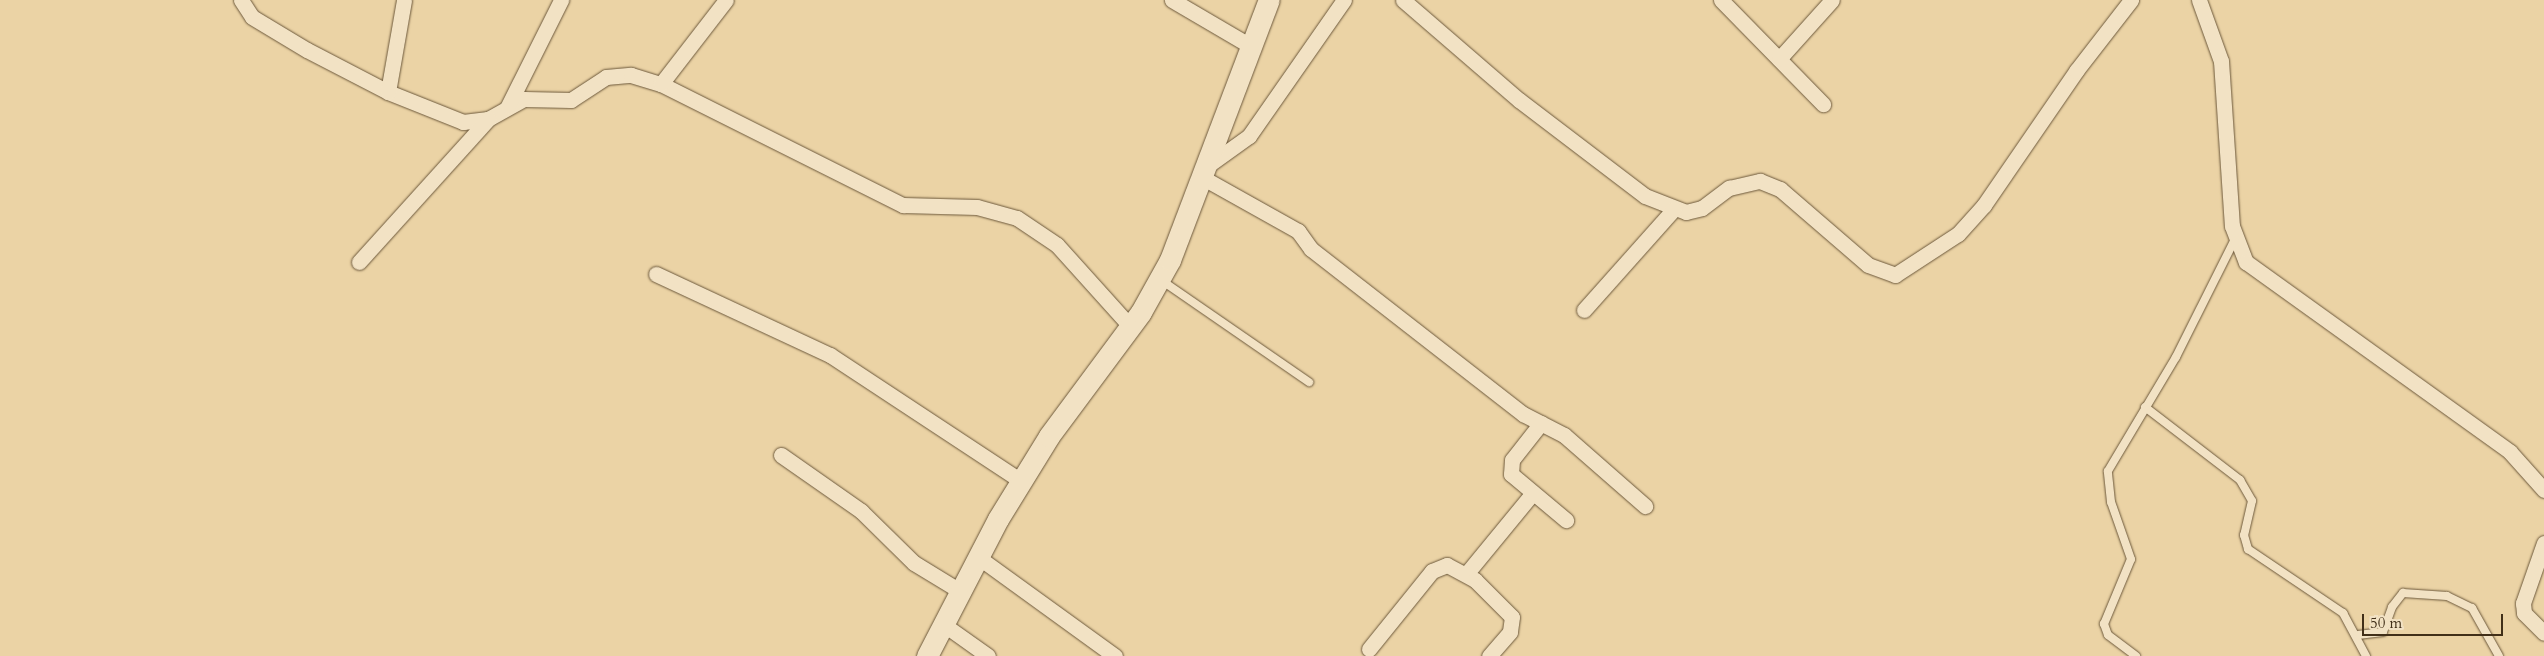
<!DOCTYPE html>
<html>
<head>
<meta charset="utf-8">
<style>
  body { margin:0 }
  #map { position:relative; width:2544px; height:656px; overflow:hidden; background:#ebd3a5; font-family:Cardo,serif }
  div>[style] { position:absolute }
  .roads { filter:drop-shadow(0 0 1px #6c583b) drop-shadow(0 0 1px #6c583b) }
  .lane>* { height:8px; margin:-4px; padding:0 4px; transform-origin:4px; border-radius:4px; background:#f2e2c4 }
  .street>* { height:15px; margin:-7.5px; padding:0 7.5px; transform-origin:7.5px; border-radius:7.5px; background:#f2e2c4 }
  .secondary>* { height:21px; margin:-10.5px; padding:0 10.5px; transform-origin:10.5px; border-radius:10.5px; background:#f2e2c4 }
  span { translate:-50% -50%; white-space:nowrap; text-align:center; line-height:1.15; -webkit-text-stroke:4px #f2e2c4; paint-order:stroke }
  .scale { position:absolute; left:2362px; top:614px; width:141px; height:22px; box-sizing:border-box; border:2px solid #412f18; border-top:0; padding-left:6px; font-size:15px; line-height:18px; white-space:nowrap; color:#412f18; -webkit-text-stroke:4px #f2e2c4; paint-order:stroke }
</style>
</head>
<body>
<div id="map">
  <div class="roads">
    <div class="lane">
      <div style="left:1161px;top:280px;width:180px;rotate:34.6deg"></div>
      <div style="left:2145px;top:407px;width:120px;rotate:37.5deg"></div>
      <div style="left:2240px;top:480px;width:24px;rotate:60deg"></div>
      <div style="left:2252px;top:501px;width:35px;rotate:103deg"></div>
      <div style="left:2244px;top:535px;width:15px;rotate:74deg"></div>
      <div style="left:2248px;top:549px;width:115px;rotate:34deg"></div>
      <div style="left:2343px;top:613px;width:49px;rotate:61.9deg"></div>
      <div style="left:2358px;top:635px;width:25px;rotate:-7deg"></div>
      <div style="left:2383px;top:632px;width:27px;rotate:-70deg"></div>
      <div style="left:2392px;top:607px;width:18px;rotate:-52deg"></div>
      <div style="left:2403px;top:593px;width:44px;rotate:3.9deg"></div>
      <div style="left:2447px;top:596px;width:28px;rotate:26deg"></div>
      <div style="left:2472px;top:608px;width:55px;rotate:60.6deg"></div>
      <div style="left:2136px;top:656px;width:35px;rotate:-143deg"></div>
      <div style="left:2108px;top:635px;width:12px;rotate:-110deg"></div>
      <div style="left:2104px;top:624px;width:70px;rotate:-67.4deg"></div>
      <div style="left:2131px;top:559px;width:60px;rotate:-109.3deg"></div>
      <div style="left:2111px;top:502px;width:31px;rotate:-96deg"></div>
      <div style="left:2108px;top:471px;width:133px;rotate:-59.2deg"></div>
      <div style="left:2176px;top:357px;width:132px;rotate:-63.4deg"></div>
    </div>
    <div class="street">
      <div style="left:241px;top:0;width:20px;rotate:57deg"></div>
      <div style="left:252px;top:17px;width:64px;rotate:31deg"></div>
      <div style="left:307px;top:50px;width:91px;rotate:27.4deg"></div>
      <div style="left:388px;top:92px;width:81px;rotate:21.8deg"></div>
      <div style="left:463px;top:122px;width:25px;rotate:-7deg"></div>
      <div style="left:488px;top:119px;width:41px;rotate:-29.1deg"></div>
      <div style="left:524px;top:99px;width:47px;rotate:1.2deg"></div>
      <div style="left:571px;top:100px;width:42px;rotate:-33.3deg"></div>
      <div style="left:606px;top:77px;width:25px;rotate:-5deg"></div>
      <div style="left:631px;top:75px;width:31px;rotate:17deg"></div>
      <div style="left:661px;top:84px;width:271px;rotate:26.6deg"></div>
      <div style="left:903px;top:205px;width:74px;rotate:1.5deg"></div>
      <div style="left:977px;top:207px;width:41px;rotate:15.4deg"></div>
      <div style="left:1017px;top:218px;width:48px;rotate:34deg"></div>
      <div style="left:1057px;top:245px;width:109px;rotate:48deg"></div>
      <div style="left:1172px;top:0;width:93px;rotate:30.4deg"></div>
      <div style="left:1403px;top:0;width:153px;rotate:40.8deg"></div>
      <div style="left:1519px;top:100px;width:158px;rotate:37.3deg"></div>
      <div style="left:1645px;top:196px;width:44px;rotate:21.3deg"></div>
      <div style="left:1686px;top:212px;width:16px;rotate:-14deg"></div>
      <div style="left:1702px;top:208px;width:34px;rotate:-37deg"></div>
      <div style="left:1729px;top:188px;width:32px;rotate:-13deg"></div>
      <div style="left:1760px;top:181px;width:22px;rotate:22deg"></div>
      <div style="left:1780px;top:189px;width:116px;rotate:40.8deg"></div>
      <div style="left:1868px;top:265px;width:29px;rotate:20deg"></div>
      <div style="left:1895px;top:275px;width:75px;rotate:-33.1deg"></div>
      <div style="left:1958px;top:234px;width:39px;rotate:-48deg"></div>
      <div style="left:1984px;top:205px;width:163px;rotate:-55.5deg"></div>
      <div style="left:2076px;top:71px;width:90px;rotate:-52.2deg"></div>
      <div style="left:1721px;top:0;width:146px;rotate:45.6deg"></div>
      <div style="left:2199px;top:0;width:65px;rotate:70.2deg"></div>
      <div style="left:2221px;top:61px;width:165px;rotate:86.2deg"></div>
      <div style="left:2232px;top:226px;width:39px;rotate:69deg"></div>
      <div style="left:2246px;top:262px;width:325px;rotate:35.7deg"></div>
      <div style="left:2510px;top:452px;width:51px;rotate:48.2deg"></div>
      <div style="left:1779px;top:59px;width:79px;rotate:-48.1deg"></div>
      <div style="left:661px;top:84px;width:106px;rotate:-52.3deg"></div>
      <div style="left:388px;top:92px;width:93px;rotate:-80.1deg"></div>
      <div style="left:508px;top:106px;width:119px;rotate:-63.4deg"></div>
      <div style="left:1210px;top:164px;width:48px;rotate:-35.7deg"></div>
      <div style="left:1249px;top:136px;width:166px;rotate:-55.1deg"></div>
      <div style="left:1205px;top:179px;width:107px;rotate:29.2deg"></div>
      <div style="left:1298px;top:231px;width:22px;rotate:54deg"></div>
      <div style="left:1311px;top:249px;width:269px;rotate:37.9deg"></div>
      <div style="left:1523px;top:414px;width:46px;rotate:27.1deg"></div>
      <div style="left:1564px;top:435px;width:108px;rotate:41.2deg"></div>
      <div style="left:359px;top:262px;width:193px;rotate:-47.9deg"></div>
      <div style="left:656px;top:274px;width:192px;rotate:25deg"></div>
      <div style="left:830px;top:355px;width:229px;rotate:33.4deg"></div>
      <div style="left:1584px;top:310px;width:135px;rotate:-48.3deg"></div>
      <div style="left:1541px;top:423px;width:47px;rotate:128.1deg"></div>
      <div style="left:1512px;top:460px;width:14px;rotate:94deg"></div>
      <div style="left:1511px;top:474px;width:72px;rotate:39.9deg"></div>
      <div style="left:781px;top:455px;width:98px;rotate:35deg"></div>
      <div style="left:861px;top:511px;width:74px;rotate:44.5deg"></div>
      <div style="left:914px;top:563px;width:54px;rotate:31.3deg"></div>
      <div style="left:2544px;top:543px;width:64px;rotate:109.3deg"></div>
      <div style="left:2523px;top:603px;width:10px;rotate:84deg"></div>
      <div style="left:2524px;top:613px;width:28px;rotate:45deg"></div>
      <div style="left:978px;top:557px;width:169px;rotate:35.9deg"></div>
      <div style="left:1467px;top:573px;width:102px;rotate:-50.6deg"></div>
      <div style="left:943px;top:624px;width:55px;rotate:35.4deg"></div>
      <div style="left:1369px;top:649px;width:100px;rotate:-51.1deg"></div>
      <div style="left:1432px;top:571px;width:16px;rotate:-22deg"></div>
      <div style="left:1447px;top:565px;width:32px;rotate:28deg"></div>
      <div style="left:1475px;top:580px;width:52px;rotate:45deg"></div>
      <div style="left:1512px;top:617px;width:15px;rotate:98deg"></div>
      <div style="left:1510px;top:632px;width:32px;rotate:131deg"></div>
    </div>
    <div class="secondary">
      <div style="left:927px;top:656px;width:154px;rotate:-62.6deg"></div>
      <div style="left:998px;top:519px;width:97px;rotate:-58.4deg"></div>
      <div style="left:1049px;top:436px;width:154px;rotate:-53.4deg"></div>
      <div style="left:1141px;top:312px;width:60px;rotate:-60.9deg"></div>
      <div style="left:1170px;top:260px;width:278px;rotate:-69.2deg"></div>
    </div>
  </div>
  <div class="scale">50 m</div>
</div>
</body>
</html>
